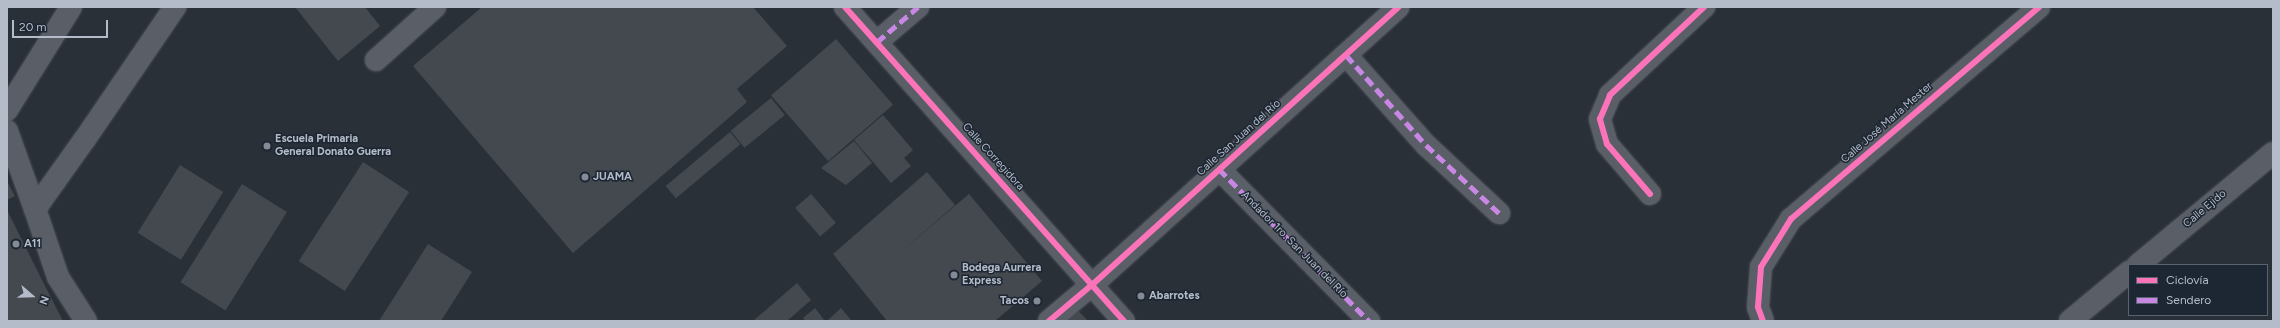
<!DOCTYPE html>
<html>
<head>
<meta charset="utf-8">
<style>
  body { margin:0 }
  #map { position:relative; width:2280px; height:328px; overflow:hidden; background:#2a3038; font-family:Figtree,sans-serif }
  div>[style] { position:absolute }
  .building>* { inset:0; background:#444950; transform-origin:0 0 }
  .roads { filter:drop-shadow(0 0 1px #484c53) drop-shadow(0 0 1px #484c53) }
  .minor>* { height:22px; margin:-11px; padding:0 11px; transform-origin:11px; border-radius:11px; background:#5a5e66 }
  .quiet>* { height:5px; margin-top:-2.5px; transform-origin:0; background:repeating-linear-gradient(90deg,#c787e3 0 10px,transparent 0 15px) }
  .cycleway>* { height:6px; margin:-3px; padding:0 3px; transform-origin:3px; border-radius:3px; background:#fb73b8 }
  .dots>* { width:11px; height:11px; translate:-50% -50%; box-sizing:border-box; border:2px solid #1d2633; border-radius:50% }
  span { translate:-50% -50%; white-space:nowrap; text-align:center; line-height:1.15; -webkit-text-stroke:3px #1d2633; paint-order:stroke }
  .street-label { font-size:11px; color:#b4bcc9 }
  .poi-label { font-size:11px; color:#b4bcc9; font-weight:700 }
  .left { translate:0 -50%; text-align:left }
  .right { translate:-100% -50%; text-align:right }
  .frame { position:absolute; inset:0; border:8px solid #b4bcc9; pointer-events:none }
  .legend { position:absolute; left:2128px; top:264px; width:140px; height:52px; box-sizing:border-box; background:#1d2633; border:1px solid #59626f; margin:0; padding:5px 7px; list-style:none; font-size:12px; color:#b4bcc9 }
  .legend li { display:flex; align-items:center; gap:8px; height:20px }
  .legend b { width:20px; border:1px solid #59626f }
  .north { position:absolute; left:12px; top:276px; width:40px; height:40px; -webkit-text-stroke:3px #1d2633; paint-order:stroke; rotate:110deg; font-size:11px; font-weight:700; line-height:16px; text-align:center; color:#b4bcc9 }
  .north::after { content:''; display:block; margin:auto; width:14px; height:18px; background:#b4bcc9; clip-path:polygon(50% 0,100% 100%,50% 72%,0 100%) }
  .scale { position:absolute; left:12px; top:20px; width:96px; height:18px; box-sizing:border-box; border:2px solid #b4bcc9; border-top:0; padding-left:5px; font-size:12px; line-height:14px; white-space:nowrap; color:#b4bcc9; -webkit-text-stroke:3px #1d2633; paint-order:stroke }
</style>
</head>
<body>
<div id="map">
  <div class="building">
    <div style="clip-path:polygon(295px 7px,365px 7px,380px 26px,338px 61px)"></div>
    <div style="clip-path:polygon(482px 7px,753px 7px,787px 46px,737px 89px,747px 102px,573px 253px,413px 66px)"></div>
    <div style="left:836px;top:39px;width:87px;height:86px;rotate:49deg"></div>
    <div style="left:771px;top:98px;width:22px;height:52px;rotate:51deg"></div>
    <div style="clip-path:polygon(883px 115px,913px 150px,904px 158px,911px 166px,891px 183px,854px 140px)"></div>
    <div style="left:730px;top:132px;width:16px;height:84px;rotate:50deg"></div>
    <div style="clip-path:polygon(854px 141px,872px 163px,846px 185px,821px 168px)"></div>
    <div style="left:363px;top:162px;width:55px;height:118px;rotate:33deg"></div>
    <div style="left:180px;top:165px;width:51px;height:80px;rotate:32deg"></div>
    <div style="clip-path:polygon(927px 172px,955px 205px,897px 255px,969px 194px,1042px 281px,995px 321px,887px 321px,833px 254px)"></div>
    <div style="clip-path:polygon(7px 181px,15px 196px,7px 200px)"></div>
    <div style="left:242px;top:184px;width:53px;height:116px;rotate:32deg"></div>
    <div style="left:811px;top:194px;width:38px;height:21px;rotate:49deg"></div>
    <div style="clip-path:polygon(7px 210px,41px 278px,63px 321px,7px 321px)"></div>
    <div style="clip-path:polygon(428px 244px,472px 272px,441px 321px,379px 321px)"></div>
    <div style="clip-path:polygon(797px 283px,811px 300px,787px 321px,753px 321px)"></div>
    <div style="clip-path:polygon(815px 308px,825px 321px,805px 321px,803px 318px)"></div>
    <div style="clip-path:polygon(841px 308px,852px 321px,827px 321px)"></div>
    <div style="clip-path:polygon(1077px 309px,1088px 321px,1063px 321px)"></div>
  </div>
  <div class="roads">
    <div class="minor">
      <div style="left:845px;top:7px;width:420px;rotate:48.4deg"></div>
      <div style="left:877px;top:42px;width:54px;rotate:-40.5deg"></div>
      <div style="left:1346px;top:55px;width:120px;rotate:48.4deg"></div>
      <div style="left:1426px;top:145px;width:100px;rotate:43deg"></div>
      <div style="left:376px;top:60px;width:79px;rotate:-41.9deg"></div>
      <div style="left:7px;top:110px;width:121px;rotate:-58.1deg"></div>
      <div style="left:7px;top:131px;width:83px;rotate:70.3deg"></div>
      <div style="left:1219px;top:169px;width:214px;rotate:45.4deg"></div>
      <div style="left:1650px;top:194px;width:66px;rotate:-130.7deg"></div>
      <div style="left:1607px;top:144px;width:26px;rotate:-106deg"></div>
      <div style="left:1600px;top:119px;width:26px;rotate:-67deg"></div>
      <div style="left:1610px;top:95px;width:129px;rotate:-43.1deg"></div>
      <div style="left:2138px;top:265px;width:175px;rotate:-39.7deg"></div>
      <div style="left:86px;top:321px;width:52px;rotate:-122.5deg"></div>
      <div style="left:58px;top:277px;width:72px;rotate:-108.7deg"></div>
      <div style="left:35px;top:209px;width:86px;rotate:-54.5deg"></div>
      <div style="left:85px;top:139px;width:160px;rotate:-55.7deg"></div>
      <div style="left:1049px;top:321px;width:57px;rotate:-40.1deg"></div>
      <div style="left:1093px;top:284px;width:412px;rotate:-42.2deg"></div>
      <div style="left:1763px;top:321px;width:15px;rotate:-110deg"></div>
      <div style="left:1758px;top:307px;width:40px;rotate:-85.7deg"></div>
      <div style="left:1761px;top:267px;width:57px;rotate:-58deg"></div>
      <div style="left:1791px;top:219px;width:326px;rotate:-40.5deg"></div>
      <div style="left:2070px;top:321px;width:77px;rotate:-39.7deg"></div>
    </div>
  </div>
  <div class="quiet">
    <div style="left:877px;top:42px;width:54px;rotate:-40.5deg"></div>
    <div style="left:1346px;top:55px;width:120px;rotate:48.4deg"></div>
    <div style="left:1426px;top:145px;width:100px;rotate:43deg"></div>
    <div style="left:1219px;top:169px;width:214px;rotate:45.4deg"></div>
  </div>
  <div class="cycleway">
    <div style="left:845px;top:7px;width:420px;rotate:48.4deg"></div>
    <div style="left:1650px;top:194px;width:66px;rotate:-130.7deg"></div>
    <div style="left:1607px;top:144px;width:26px;rotate:-106deg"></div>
    <div style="left:1600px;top:119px;width:26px;rotate:-67deg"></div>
    <div style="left:1610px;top:95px;width:129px;rotate:-43.1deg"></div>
    <div style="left:1049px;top:321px;width:57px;rotate:-40.1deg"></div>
    <div style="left:1093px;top:284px;width:412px;rotate:-42.2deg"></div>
    <div style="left:1763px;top:321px;width:15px;rotate:-110deg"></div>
    <div style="left:1758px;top:307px;width:40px;rotate:-85.7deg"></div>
    <div style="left:1761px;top:267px;width:57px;rotate:-58deg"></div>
    <div style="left:1791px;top:219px;width:326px;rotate:-40.5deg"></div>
  </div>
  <div class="dots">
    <div style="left:267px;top:146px;background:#848b96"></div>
    <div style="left:585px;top:177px;background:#848b96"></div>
    <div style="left:16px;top:244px;background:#848b96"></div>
    <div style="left:954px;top:275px;background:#848b96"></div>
    <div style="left:1141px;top:296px;background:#848b96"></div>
    <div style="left:1037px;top:301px;background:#848b96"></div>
  </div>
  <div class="street-label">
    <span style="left:1887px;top:123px;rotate:-41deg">Calle José María Mester</span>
    <span style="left:1239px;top:138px;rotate:-42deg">Calle San Juan del Río</span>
    <span style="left:993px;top:157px;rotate:48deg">Calle Corregidora</span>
    <span style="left:2205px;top:209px;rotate:-40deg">Calle Ejido</span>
    <span style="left:1294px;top:245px;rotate:45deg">Andador 1ro. San Juan del Río</span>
  </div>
  <div class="poi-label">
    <span class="left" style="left:275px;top:146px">Escuela Primaria<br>General Donato Guerra</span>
    <span class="left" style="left:593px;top:177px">JUAMA</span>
    <span class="left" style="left:24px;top:244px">A11</span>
    <span class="left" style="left:962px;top:275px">Bodega Aurrera<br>Express</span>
    <span class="left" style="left:1149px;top:296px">Abarrotes</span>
    <span class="right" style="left:1029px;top:301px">Tacos</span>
  </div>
  <div class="frame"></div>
  <ul class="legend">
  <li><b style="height:5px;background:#fb73b8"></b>Ciclovía</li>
  <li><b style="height:5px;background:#c787e3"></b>Sendero</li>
  </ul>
  <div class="north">N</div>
  <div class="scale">20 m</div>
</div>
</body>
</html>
